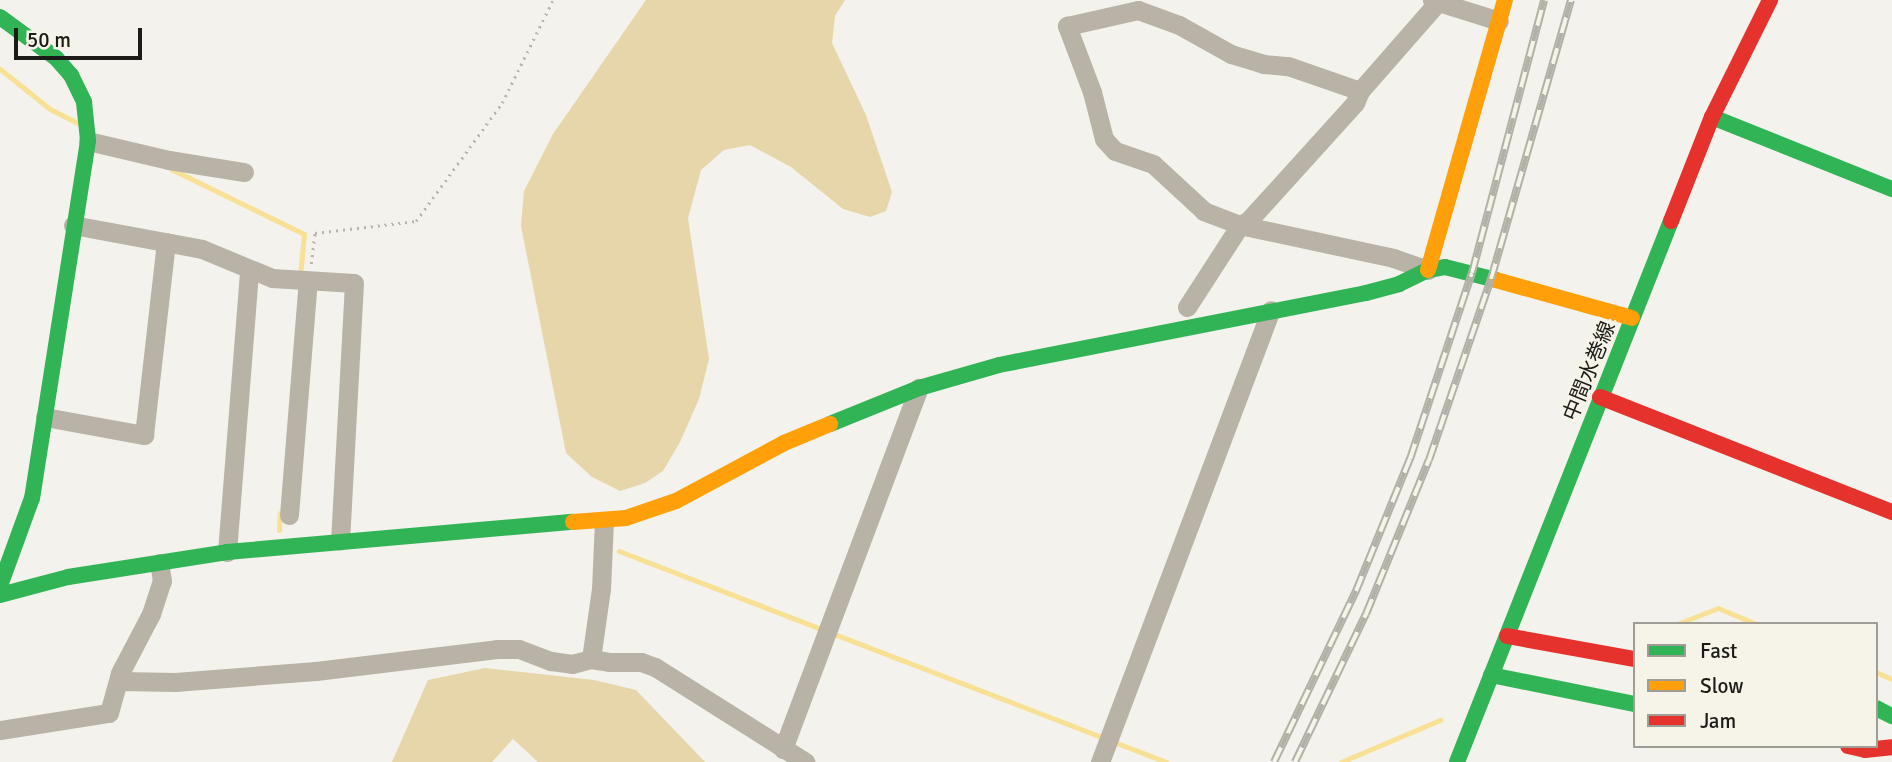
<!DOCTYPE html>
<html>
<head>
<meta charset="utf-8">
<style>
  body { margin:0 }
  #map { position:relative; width:1892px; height:762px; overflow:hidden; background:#f3f2ec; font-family:Signika,"Noto Sans JP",sans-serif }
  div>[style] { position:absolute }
  .green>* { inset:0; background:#e6d6a9 }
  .stream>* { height:5px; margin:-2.5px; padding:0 2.5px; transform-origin:2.5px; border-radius:2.5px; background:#f8e095 }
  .path>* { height:2.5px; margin-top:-1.25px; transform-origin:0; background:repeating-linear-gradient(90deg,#b8b5ab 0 2px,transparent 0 7px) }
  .street>* { height:19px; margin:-9.5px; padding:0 9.5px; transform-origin:9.5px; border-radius:9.5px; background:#b8b3a6 }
  .fast>* { height:16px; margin:-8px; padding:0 8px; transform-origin:8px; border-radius:8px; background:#30b455 }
  .slow>* { height:16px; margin:-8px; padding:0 8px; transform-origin:8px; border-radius:8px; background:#ff9f0a }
  .jam>* { height:16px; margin:-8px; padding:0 8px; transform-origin:8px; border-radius:8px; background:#e5322d }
  .rail>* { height:8px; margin-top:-4px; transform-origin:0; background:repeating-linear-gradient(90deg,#f6f3e9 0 16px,#b2b1a8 0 32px); box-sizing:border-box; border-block:2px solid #b2b1a8 }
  span { translate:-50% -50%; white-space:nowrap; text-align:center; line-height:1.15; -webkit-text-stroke:7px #f6f3e9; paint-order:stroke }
  .street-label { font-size:21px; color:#1c1b17 }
  .legend { position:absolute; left:1633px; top:622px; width:245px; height:126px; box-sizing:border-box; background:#f6f3e9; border:2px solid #9f9d95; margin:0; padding:9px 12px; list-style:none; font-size:21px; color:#1c1b17 }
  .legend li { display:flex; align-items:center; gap:14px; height:35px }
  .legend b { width:35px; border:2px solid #9f9d95 }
  .scale { position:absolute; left:14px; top:28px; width:128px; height:32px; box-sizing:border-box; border:4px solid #1c1b17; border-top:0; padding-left:9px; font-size:21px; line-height:24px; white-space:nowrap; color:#1c1b17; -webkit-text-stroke:5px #f6f3e9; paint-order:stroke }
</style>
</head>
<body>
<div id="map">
  <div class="green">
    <div style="clip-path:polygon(646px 0,845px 0,835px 16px,832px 43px,866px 115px,892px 192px,886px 211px,870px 217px,843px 209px,791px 167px,750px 145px,724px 150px,701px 170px,688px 218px,709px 359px,699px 399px,680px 442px,663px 471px,645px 483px,620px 491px,592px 477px,566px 453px,521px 226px,524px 191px,553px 134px)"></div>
    <div style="clip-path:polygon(485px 668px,594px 680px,636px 690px,705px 762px,538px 762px,513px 739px,492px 762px,392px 762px,428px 680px)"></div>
  </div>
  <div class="stream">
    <div style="left:0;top:69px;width:64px;rotate:38.7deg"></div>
    <div style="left:50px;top:109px;width:31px;rotate:27deg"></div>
    <div style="left:171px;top:169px;width:148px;rotate:26deg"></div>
    <div style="left:304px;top:234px;width:42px;rotate:95.4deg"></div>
    <div style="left:279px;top:530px;width:17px;rotate:-87deg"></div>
    <div style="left:619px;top:551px;width:586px;rotate:21.09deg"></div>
    <div style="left:1677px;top:624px;width:44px;rotate:-21.3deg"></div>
    <div style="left:1718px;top:608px;width:41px;rotate:22.8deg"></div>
    <div style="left:1876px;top:672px;width:17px;rotate:24deg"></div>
    <div style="left:1341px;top:762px;width:108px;rotate:-23deg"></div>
  </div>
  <div class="path">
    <div style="left:311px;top:264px;width:31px;rotate:-83deg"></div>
    <div style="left:315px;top:233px;width:102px;rotate:-6.8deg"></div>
    <div style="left:416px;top:221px;width:146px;rotate:-53.9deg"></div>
    <div style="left:502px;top:103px;width:115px;rotate:-63.7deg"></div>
  </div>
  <div class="street">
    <div style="left:1432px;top:0;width:70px;rotate:17.4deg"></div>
    <div style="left:88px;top:141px;width:83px;rotate:13.2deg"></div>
    <div style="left:169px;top:160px;width:76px;rotate:9.1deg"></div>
    <div style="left:73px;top:225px;width:131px;rotate:10.5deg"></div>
    <div style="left:202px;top:249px;width:76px;rotate:22.5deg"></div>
    <div style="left:272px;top:278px;width:82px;rotate:3.5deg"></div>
    <div style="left:354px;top:283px;width:258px;rotate:93.1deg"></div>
    <div style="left:1428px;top:270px;width:36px;rotate:-161deg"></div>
    <div style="left:1394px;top:258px;width:157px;rotate:-167.9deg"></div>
    <div style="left:1240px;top:225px;width:39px;rotate:-159deg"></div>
    <div style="left:1204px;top:211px;width:69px;rotate:-137.3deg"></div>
    <div style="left:1153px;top:164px;width:40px;rotate:-161.1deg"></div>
    <div style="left:1115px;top:151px;width:16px;rotate:-133deg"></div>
    <div style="left:1104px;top:139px;width:49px;rotate:-104.3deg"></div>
    <div style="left:1092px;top:92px;width:71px;rotate:-110.7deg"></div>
    <div style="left:1067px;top:26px;width:73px;rotate:-12.7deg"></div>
    <div style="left:1138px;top:10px;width:44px;rotate:20.1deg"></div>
    <div style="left:1179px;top:25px;width:60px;rotate:29.1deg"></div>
    <div style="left:1231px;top:54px;width:34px;rotate:17deg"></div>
    <div style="left:1263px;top:64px;width:25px;rotate:5deg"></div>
    <div style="left:1288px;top:66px;width:76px;rotate:19.1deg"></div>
    <div style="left:1360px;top:91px;width:118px;rotate:-48.8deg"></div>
    <div style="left:1187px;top:307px;width:98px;rotate:-57.1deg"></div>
    <div style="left:1240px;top:225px;width:9px;rotate:-27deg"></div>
    <div style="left:1248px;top:221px;width:159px;rotate:-47.8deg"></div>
    <div style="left:1355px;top:103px;width:13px;rotate:-67deg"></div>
    <div style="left:45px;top:417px;width:101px;rotate:10.3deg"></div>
    <div style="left:144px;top:435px;width:194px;rotate:-83.5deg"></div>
    <div style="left:289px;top:515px;width:235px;rotate:-85.4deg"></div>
    <div style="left:227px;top:552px;width:282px;rotate:-85.5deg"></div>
    <div style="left:591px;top:659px;width:71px;rotate:-81.9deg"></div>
    <div style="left:601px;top:589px;width:68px;rotate:-87.5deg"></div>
    <div style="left:120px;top:681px;width:55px;rotate:1deg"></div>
    <div style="left:175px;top:682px;width:141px;rotate:-4.5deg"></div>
    <div style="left:316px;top:671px;width:182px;rotate:-6.9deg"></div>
    <div style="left:497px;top:649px;width:22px"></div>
    <div style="left:519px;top:649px;width:34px;rotate:21deg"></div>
    <div style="left:551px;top:661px;width:21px;rotate:8deg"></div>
    <div style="left:572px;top:664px;width:20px;rotate:-15deg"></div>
    <div style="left:591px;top:659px;width:18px;rotate:9deg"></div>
    <div style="left:609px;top:662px;width:32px"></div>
    <div style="left:641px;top:662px;width:15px;rotate:20deg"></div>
    <div style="left:655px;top:667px;width:178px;rotate:32.3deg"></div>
    <div style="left:0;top:730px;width:110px;rotate:-8.9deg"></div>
    <div style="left:109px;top:713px;width:41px;rotate:-74.6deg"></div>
    <div style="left:120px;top:673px;width:67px;rotate:-62.3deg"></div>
    <div style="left:151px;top:614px;width:35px;rotate:-72deg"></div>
    <div style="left:162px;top:581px;width:18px;rotate:-99deg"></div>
    <div style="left:783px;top:749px;width:386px;rotate:-69.4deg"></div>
    <div style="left:1100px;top:762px;width:483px;rotate:-69.3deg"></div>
  </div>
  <div class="fast">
    <div style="left:0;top:17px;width:69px;rotate:36.2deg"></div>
    <div style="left:56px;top:58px;width:23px;rotate:49deg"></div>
    <div style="left:71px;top:75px;width:30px;rotate:64deg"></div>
    <div style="left:84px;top:102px;width:39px;rotate:84deg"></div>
    <div style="left:88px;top:141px;width:361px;rotate:98.9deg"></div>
    <div style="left:32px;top:498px;width:94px;rotate:110deg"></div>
    <div style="left:1712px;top:117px;width:194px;rotate:21.8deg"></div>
    <div style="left:830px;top:424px;width:96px;rotate:-22deg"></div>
    <div style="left:919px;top:388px;width:83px;rotate:-16deg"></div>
    <div style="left:999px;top:365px;width:374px;rotate:-11.1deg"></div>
    <div style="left:1366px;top:293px;width:34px;rotate:-15deg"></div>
    <div style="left:1399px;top:284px;width:32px;rotate:-26deg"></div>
    <div style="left:1428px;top:270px;width:17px;rotate:-10deg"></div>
    <div style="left:1445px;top:267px;width:53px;rotate:14.3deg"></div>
    <div style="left:0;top:595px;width:70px;rotate:-14.8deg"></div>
    <div style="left:68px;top:577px;width:161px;rotate:-8.9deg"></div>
    <div style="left:227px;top:552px;width:347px;rotate:-5deg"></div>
    <div style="left:1491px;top:675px;width:147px;rotate:11.4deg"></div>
    <div style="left:1876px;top:708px;width:18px;rotate:27deg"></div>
    <div style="left:1457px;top:762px;width:582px;rotate:-68.42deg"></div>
  </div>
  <div class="slow">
    <div style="left:1428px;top:270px;width:281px;rotate:-74.1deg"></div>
    <div style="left:1496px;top:280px;width:141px;rotate:15.6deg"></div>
    <div style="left:573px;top:522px;width:53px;rotate:-4.3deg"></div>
    <div style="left:626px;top:518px;width:53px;rotate:-18.8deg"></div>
    <div style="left:676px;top:501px;width:123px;rotate:-28.2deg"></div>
    <div style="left:784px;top:443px;width:50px;rotate:-22.4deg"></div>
  </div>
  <div class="jam">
    <div style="left:1671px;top:221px;width:112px;rotate:-68.5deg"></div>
    <div style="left:1712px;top:117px;width:131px;rotate:-63.6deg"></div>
    <div style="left:1600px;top:397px;width:314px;rotate:21.5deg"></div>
    <div style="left:1507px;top:636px;width:130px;rotate:10.2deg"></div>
    <div style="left:1848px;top:746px;width:17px;rotate:13deg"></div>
    <div style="left:1865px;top:750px;width:27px;rotate:-6deg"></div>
  </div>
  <div class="rail">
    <div style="left:1274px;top:762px;width:190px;rotate:-64.4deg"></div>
    <div style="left:1356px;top:591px;width:143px;rotate:-67.8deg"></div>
    <div style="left:1410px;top:459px;width:196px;rotate:-71.6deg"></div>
    <div style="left:1472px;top:273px;width:282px;rotate:-75.2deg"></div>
    <div style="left:1295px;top:762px;width:164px;rotate:-64.4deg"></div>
    <div style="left:1366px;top:614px;width:166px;rotate:-67.8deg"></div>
    <div style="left:1429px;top:460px;width:191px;rotate:-71.1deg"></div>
    <div style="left:1491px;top:279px;width:290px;rotate:-74deg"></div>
  </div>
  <div class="street-label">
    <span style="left:1589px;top:371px;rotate:-68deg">中間水巻線</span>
  </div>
  <ul class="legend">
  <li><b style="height:9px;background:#30b455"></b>Fast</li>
  <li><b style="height:9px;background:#ff9f0a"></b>Slow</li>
  <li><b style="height:9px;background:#e5322d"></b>Jam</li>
  </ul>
  <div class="scale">50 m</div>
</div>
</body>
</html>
